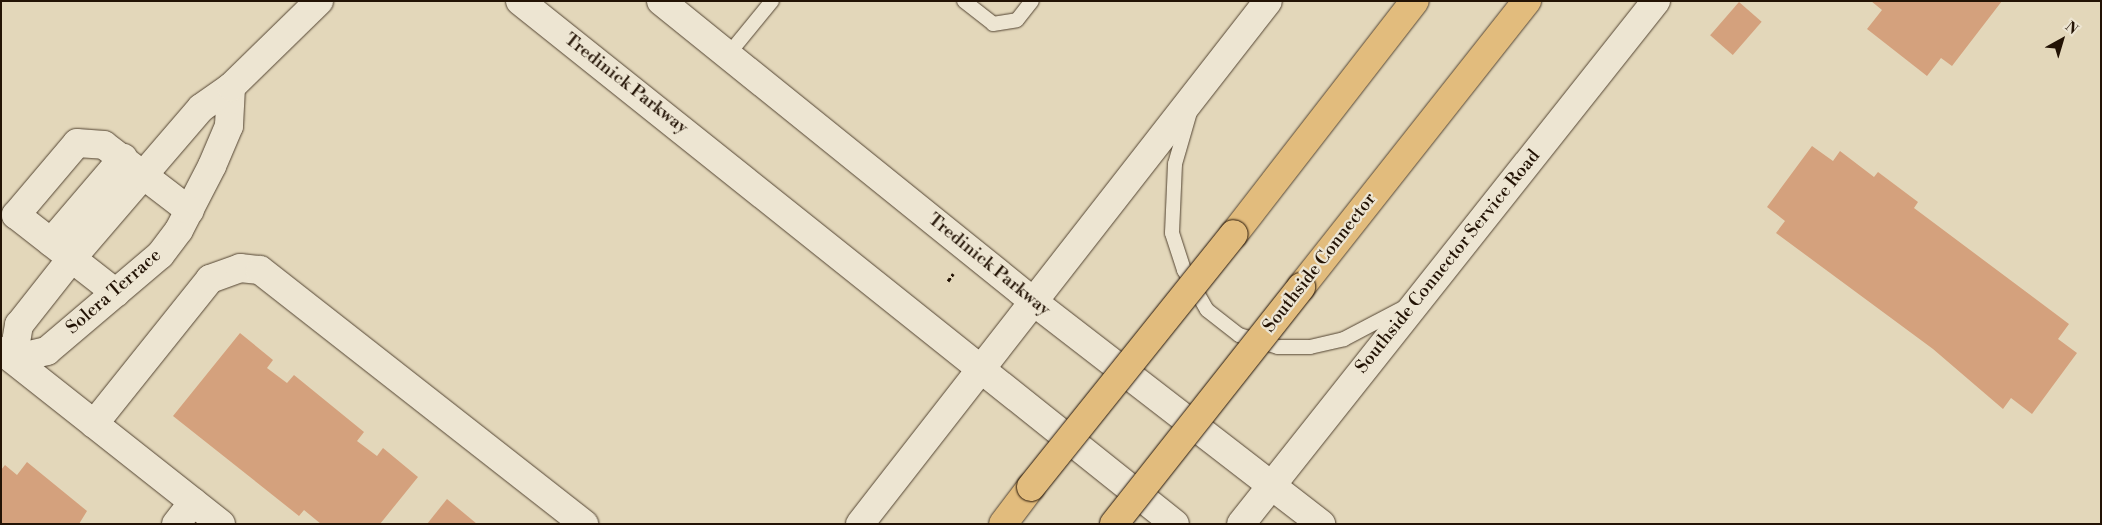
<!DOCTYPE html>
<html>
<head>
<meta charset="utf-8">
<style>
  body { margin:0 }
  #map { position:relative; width:2102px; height:525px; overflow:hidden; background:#e3d7ba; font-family:"Libre Bodoni",serif }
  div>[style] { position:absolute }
  .building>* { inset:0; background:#d4a17d; transform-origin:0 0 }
  .path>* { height:3px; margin-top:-1.5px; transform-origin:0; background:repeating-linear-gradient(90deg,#231305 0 4px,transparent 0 6.5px) }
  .roads { filter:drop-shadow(0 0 1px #534432) drop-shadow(0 0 1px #534432) }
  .lane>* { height:14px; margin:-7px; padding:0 7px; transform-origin:7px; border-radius:7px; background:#ede5d2 }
  .street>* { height:28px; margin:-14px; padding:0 14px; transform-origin:14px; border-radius:14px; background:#ede5d2 }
  .secondary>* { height:28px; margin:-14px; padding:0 14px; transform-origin:14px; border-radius:14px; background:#ede5d2 }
  .highway>* { height:28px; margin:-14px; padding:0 14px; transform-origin:14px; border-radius:14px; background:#e2bc7d }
  .bridges { filter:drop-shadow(0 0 1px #231305) drop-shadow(0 0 1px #231305) }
  .highway-bridge>* { height:28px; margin:-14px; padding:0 14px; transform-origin:14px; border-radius:14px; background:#e2bc7d }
  span { translate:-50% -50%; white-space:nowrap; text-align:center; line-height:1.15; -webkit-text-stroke:4.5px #ede5d2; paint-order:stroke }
  .street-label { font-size:18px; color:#231305 }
  .frame { position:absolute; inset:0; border:2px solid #231305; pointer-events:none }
  .north { position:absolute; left:2037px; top:15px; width:50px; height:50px; -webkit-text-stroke:4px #ede5d2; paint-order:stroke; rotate:39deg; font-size:14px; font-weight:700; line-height:20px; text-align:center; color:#231305 }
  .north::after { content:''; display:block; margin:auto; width:18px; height:22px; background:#231305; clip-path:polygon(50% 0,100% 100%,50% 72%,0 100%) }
</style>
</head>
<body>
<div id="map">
  <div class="building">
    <div style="clip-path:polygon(1871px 1px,2002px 1px,1952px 66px,1941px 58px,1927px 76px,1867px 29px,1882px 10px)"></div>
    <div style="left:1739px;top:2px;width:30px;height:44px;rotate:41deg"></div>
    <div style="clip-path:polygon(1812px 146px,1833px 161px,1840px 151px,1874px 177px,1878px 172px,1918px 202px,1914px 208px,2069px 324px,2058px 339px,2077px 353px,2032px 414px,2011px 398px,2003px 409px,1933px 349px,1776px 233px,1785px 221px,1767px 207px)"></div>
    <div style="clip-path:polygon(240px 333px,273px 360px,267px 368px,287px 383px,294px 375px,364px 432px,357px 441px,377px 456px,383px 448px,418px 477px,380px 524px,321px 524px,304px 510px,299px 516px,173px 416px)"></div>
    <div style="clip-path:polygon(27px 462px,87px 511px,79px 524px,1px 524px,1px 470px,5px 465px,17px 475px)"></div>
    <div style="clip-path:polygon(447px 499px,477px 524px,427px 524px)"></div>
  </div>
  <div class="path">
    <div style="left:948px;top:281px;width:9px;rotate:-54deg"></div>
  </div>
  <div class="roads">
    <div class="lane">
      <div style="left:964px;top:1px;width:37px;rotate:38deg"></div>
      <div style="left:993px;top:24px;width:24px;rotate:-9deg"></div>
      <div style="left:1017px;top:20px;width:24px;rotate:-52deg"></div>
      <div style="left:727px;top:56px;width:71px;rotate:-50.7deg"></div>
      <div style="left:1190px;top:112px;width:54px;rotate:106.1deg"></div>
      <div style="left:1175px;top:164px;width:69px;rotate:92.5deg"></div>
      <div style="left:1172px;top:233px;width:39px;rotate:72deg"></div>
      <div style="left:1184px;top:270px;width:46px;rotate:60.1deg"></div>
      <div style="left:1207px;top:310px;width:41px;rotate:38deg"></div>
      <div style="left:1239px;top:335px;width:41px;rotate:17.1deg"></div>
      <div style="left:1278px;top:347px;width:32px"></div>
      <div style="left:1310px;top:347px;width:35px;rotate:-13deg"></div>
      <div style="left:1344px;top:339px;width:69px;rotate:-27.7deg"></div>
    </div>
    <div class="street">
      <div style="left:231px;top:87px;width:39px;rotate:93deg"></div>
      <div style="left:229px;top:126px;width:43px;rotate:113deg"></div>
      <div style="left:212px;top:166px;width:72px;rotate:117.3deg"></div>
      <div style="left:179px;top:230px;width:31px;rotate:127deg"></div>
      <div style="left:160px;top:255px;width:148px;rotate:139.7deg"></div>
      <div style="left:47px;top:351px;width:35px;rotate:167deg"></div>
      <div style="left:13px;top:359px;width:35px;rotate:-80deg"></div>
      <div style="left:19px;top:325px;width:85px;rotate:-51.7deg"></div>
      <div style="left:72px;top:258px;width:198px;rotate:-49.3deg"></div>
      <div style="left:201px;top:108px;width:37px;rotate:-35deg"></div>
      <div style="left:231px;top:87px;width:123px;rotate:-44.3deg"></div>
      <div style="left:51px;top:242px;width:111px;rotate:-49.4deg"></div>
      <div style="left:116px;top:293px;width:127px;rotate:-142deg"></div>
      <div style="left:16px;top:215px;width:94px;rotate:-49.7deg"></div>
      <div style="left:77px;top:143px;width:27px;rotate:4deg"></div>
      <div style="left:104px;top:145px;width:108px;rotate:37.5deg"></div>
      <div style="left:2px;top:351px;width:279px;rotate:38.3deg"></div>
      <div style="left:94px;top:424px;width:186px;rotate:-51.3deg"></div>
      <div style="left:210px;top:279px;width:32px;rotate:-20deg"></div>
      <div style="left:240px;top:268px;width:20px;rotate:6deg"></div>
      <div style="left:260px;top:270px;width:412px;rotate:38.1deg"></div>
      <div style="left:176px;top:524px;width:28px;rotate:-52deg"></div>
    </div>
    <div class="secondary">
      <div style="left:520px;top:1px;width:838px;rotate:38.61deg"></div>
      <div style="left:661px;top:1px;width:479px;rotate:38.9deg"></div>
      <div style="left:1034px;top:302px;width:363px;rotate:37.7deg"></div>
      <div style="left:860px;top:524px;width:663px;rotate:-52.04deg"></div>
      <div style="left:1241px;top:524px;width:668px;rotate:-51.57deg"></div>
    </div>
    <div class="highway">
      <div style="left:1234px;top:234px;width:295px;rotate:-52.2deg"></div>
      <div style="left:1301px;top:287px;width:365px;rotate:-51.7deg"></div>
      <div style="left:1003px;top:524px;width:46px;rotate:-52.9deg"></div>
    </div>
  </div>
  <div class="bridges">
    <div class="highway-bridge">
      <div style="left:1031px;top:487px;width:324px;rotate:-51.3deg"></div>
      <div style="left:1114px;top:524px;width:302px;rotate:-51.7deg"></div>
    </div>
  </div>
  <div class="street-label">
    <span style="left:626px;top:84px;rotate:38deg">Tredinick Parkway</span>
    <span style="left:1448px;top:262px;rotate:-51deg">Southside Connector Service Road</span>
    <span style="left:1320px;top:263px;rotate:-52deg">Southside Connector</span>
    <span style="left:989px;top:265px;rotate:39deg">Tredinick Parkway</span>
    <span style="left:114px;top:292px;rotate:-41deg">Solera Terrace</span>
  </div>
  <div class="frame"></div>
  <div class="north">N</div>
</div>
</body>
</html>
